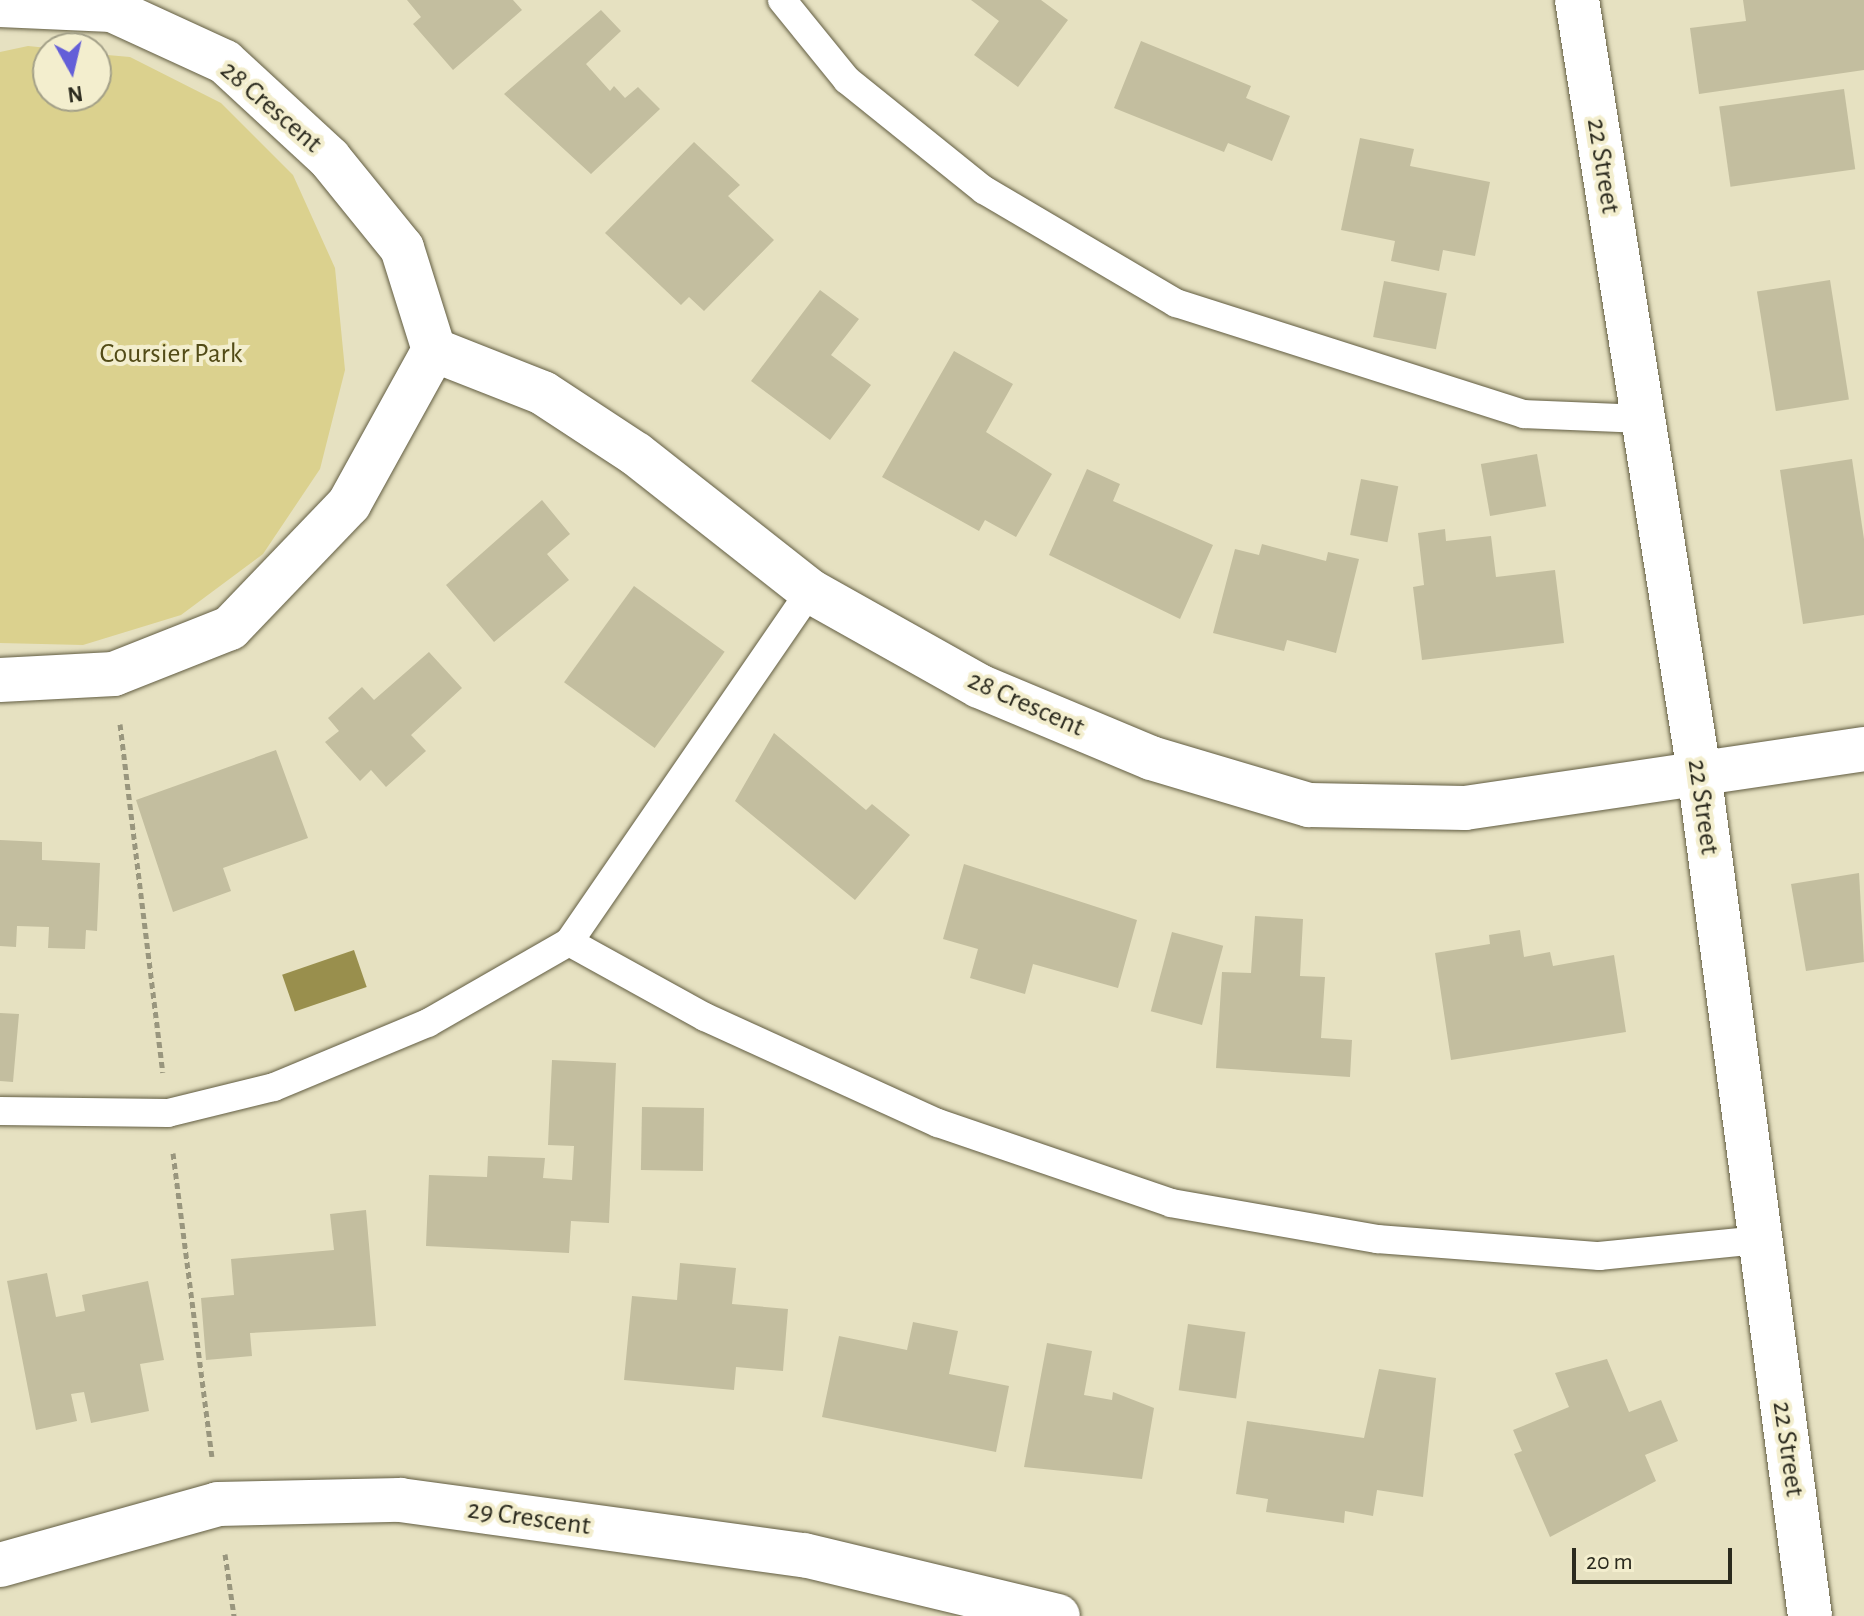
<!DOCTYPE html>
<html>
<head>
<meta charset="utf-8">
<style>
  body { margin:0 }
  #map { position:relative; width:1864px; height:1616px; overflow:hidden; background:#e6e1c1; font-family:"Alegreya Sans",sans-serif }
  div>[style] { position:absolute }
  .green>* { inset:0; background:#dbd18e }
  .water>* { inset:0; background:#998f4d; transform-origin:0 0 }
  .building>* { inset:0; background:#c3be9f; transform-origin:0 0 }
  .path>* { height:5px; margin-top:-2.5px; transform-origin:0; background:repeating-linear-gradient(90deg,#99967e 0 6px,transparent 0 10px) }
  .roads { filter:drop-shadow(0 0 2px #625d42) drop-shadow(0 0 2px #625d42) }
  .lane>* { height:28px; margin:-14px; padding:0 14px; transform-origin:14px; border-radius:14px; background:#fff }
  .street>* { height:44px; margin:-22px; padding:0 22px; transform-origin:22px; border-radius:22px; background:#fff }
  span { translate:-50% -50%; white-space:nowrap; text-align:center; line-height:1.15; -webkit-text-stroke:8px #f3eece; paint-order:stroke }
  .street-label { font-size:28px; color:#2b2a1e }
  .park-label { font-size:28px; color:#524b17 }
  .north { position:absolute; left:32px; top:32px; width:80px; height:80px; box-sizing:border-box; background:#f3eece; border:2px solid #a3a088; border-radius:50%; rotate:172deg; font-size:22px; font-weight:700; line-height:32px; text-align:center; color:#2b2a1e }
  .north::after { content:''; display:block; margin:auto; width:28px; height:36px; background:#645fd8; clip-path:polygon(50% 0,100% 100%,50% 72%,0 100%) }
  .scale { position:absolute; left:1572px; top:1548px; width:160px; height:36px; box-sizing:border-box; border:4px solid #2b2a1e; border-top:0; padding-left:10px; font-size:24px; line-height:28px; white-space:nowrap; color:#2b2a1e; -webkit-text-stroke:6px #f3eece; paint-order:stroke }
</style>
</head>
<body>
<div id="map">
  <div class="green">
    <div style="clip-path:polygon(28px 46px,48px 48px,48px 96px,96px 96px,96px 54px,130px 57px,221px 103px,293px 175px,335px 268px,345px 370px,320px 469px,263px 554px,181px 615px,83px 645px,0 643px,0 52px)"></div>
  </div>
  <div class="water">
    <div style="left:354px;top:950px;width:39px;height:76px;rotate:71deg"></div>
  </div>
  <div class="building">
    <div style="clip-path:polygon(407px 0,513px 0,522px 10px,453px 70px,413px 24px,421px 17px)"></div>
    <div style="clip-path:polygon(971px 0,1041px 0,1068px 20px,1018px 87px,974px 55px,999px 21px)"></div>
    <div style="clip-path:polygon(1743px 0,1864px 0,1864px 70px,1699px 94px,1690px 28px,1746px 21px)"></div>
    <div style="clip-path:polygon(601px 10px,621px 31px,586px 64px,610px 91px,614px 86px,625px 98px,638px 87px,660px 109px,591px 174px,504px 94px)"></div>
    <div style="clip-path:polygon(1141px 41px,1251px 86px,1246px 98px,1290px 116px,1272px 161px,1228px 143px,1224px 152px,1114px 108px)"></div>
    <div style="left:1844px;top:89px;width:81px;height:126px;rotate:82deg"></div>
    <div style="clip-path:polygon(1360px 138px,1414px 149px,1410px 166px,1490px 182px,1475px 256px,1443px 250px,1439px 271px,1391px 261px,1395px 241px,1341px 230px)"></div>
    <div style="clip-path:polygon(694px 142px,740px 185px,728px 196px,774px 240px,704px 311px,689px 297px,681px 305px,605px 233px)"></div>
    <div style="left:1830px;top:280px;width:121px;height:74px;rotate:81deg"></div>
    <div style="left:1384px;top:281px;width:64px;height:57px;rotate:11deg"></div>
    <div style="clip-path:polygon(820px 290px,859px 319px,831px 355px,871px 385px,830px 440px,751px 381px)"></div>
    <div style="clip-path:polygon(954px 351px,1013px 384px,986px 432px,1052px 474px,1016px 537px,985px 520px,979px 531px,882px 477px)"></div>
    <div style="left:1537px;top:454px;width:53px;height:57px;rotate:80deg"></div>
    <div style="clip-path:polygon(1852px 459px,1864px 539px,1864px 615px,1803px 624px,1780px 470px)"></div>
    <div style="clip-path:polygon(1087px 469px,1120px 484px,1113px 501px,1213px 545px,1180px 619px,1049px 555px)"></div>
    <div style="left:1361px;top:479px;width:38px;height:57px;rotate:11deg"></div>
    <div style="clip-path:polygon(542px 500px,570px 534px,547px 554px,569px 580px,494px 642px,446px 585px)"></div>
    <div style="clip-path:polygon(1445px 529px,1446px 541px,1491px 536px,1496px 577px,1555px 570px,1564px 643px,1422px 660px,1413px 587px,1424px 585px,1418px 533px)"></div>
    <div style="clip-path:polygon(1262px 544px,1326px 561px,1328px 552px,1359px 559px,1336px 653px,1287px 640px,1284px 651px,1213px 633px,1235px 549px,1259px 555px)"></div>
    <div style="left:634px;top:586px;width:112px;height:119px;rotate:36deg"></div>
    <div style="clip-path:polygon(429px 652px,462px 688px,411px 735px,426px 751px,386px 787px,371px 770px,360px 781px,325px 742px,339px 731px,328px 718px,362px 687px,374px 700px)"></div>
    <div style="clip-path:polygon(774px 733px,866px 810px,872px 804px,910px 835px,855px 900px,735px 801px)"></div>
    <div style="clip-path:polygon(276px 750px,308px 838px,223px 868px,231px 891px,173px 912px,136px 800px)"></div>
    <div style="clip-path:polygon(0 840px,42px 842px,42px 860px,100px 863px,97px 931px,86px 930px,85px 949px,48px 948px,49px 927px,17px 926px,16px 947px,0 946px)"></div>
    <div style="clip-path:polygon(964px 864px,1137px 920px,1118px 988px,1033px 964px,1025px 994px,970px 978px,978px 949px,943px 939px)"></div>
    <div style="clip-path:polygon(1859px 873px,1864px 962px,1806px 971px,1791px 884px)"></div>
    <div style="clip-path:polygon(1255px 916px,1303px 919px,1300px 976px,1325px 977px,1321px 1038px,1352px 1040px,1350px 1077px,1216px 1068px,1222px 972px,1251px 973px)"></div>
    <div style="clip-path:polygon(1520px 930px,1524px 957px,1550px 952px,1553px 966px,1614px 955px,1626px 1032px,1451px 1060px,1435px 953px,1490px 944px,1489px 935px)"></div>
    <div style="left:1172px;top:932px;width:53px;height:82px;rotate:15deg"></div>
    <div style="clip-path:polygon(0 1013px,19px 1014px,13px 1082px,0 1081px)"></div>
    <div style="clip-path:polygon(552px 1060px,616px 1063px,609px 1223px,571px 1221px,569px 1253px,426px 1246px,429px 1175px,487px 1177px,488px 1156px,545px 1158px,543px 1178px,572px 1180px,574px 1146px,548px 1145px)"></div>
    <div style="left:642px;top:1107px;width:62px;height:63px;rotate:1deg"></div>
    <div style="clip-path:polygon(366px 1210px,376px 1326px,250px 1333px,252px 1356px,206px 1360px,201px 1298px,234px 1295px,231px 1259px,334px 1250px,330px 1214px)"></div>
    <div style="clip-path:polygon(680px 1263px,736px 1268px,732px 1304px,788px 1309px,783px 1371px,736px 1367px,734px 1390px,624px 1380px,632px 1296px,677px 1300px)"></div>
    <div style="clip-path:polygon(47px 1273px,56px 1317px,85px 1311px,82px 1295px,148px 1281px,164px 1360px,140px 1364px,149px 1411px,91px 1423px,84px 1392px,71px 1394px,77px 1421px,36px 1430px,7px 1281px)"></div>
    <div style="clip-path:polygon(913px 1322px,958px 1331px,949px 1374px,1009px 1386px,996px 1452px,822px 1417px,839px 1336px,907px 1350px)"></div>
    <div style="left:1188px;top:1324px;width:58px;height:67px;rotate:8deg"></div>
    <div style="clip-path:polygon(1047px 1343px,1092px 1351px,1084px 1395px,1112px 1400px,1113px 1392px,1154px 1408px,1142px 1479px,1024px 1467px)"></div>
    <div style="clip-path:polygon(1607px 1359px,1629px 1412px,1661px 1400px,1678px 1441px,1645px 1455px,1656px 1481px,1550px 1537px,1514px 1454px,1522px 1451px,1513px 1430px,1569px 1407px,1555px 1373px)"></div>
    <div style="clip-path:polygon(1379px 1369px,1436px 1378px,1423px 1497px,1377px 1490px,1373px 1516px,1345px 1511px,1344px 1523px,1266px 1512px,1268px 1499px,1236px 1494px,1247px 1421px,1364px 1438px)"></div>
  </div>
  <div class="path">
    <div style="left:120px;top:724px;width:351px;rotate:83deg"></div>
    <div style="left:173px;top:1153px;width:306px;rotate:82.7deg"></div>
    <div style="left:225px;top:1554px;width:63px;rotate:81.7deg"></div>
  </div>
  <div class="roads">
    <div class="lane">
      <div style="left:782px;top:0;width:103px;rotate:50.9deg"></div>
      <div style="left:847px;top:80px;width:176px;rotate:38.8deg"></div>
      <div style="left:984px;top:190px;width:223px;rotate:30.5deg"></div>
      <div style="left:1176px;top:303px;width:365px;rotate:17.7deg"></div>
      <div style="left:1524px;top:414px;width:118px;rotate:2.4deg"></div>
      <div style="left:569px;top:942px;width:155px;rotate:28.9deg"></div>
      <div style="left:705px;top:1017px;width:256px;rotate:24.5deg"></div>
      <div style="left:938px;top:1123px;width:246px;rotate:18.9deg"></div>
      <div style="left:1171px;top:1203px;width:209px;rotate:9.9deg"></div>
      <div style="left:1377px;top:1239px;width:223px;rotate:4.4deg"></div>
      <div style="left:1599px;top:1256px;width:162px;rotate:-5.7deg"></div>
      <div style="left:0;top:1111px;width:168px;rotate:0.7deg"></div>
      <div style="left:168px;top:1113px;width:109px;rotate:-13.8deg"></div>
      <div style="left:274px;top:1087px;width:167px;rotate:-22.6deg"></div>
      <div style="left:428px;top:1023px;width:163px;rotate:-29.9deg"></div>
      <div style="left:569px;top:942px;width:426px;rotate:-55.5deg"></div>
    </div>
    <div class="street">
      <div style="left:1577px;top:0;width:782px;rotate:81.02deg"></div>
      <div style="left:1699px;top:772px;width:851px;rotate:82.51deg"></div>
      <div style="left:0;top:5px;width:112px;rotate:2.6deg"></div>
      <div style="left:112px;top:10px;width:124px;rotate:24.7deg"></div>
      <div style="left:225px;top:62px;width:142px;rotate:42.7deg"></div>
      <div style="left:329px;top:158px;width:116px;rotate:51deg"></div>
      <div style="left:402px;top:248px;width:107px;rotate:72.6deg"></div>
      <div style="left:434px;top:350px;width:176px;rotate:118.9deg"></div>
      <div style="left:349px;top:504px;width:172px;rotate:133.8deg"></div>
      <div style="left:230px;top:628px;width:125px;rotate:158.4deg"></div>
      <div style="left:114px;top:674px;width:114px;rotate:177deg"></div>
      <div style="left:434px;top:350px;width:117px;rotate:21.5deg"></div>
      <div style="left:543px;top:393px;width:111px;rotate:33.3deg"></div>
      <div style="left:636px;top:454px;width:221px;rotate:38.2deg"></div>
      <div style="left:810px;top:591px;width:194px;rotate:29.3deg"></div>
      <div style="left:979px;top:686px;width:186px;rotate:22.7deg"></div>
      <div style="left:1151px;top:758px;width:165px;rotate:16.6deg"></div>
      <div style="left:1309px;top:805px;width:156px;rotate:1.1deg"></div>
      <div style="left:1465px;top:808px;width:403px;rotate:-8.4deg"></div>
      <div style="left:0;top:1565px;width:226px;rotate:-15.6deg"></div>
      <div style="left:218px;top:1504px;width:182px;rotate:-1.3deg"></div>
      <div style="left:400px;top:1500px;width:408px;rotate:7.8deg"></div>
      <div style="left:804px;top:1555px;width:261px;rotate:13.5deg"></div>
    </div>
  </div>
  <div class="street-label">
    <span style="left:271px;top:107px;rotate:41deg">28 Crescent</span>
    <span style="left:1603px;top:166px;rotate:81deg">22 Street</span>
    <span style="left:1026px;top:704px;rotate:24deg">28 Crescent</span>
    <span style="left:1703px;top:807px;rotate:82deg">22 Street</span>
    <span style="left:1788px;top:1449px;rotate:82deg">22 Street</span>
    <span style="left:529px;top:1518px;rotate:8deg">29 Crescent</span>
  </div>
  <div class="park-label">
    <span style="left:171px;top:354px">Coursier Park</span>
  </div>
  <div class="north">N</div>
  <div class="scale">20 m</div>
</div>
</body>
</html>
